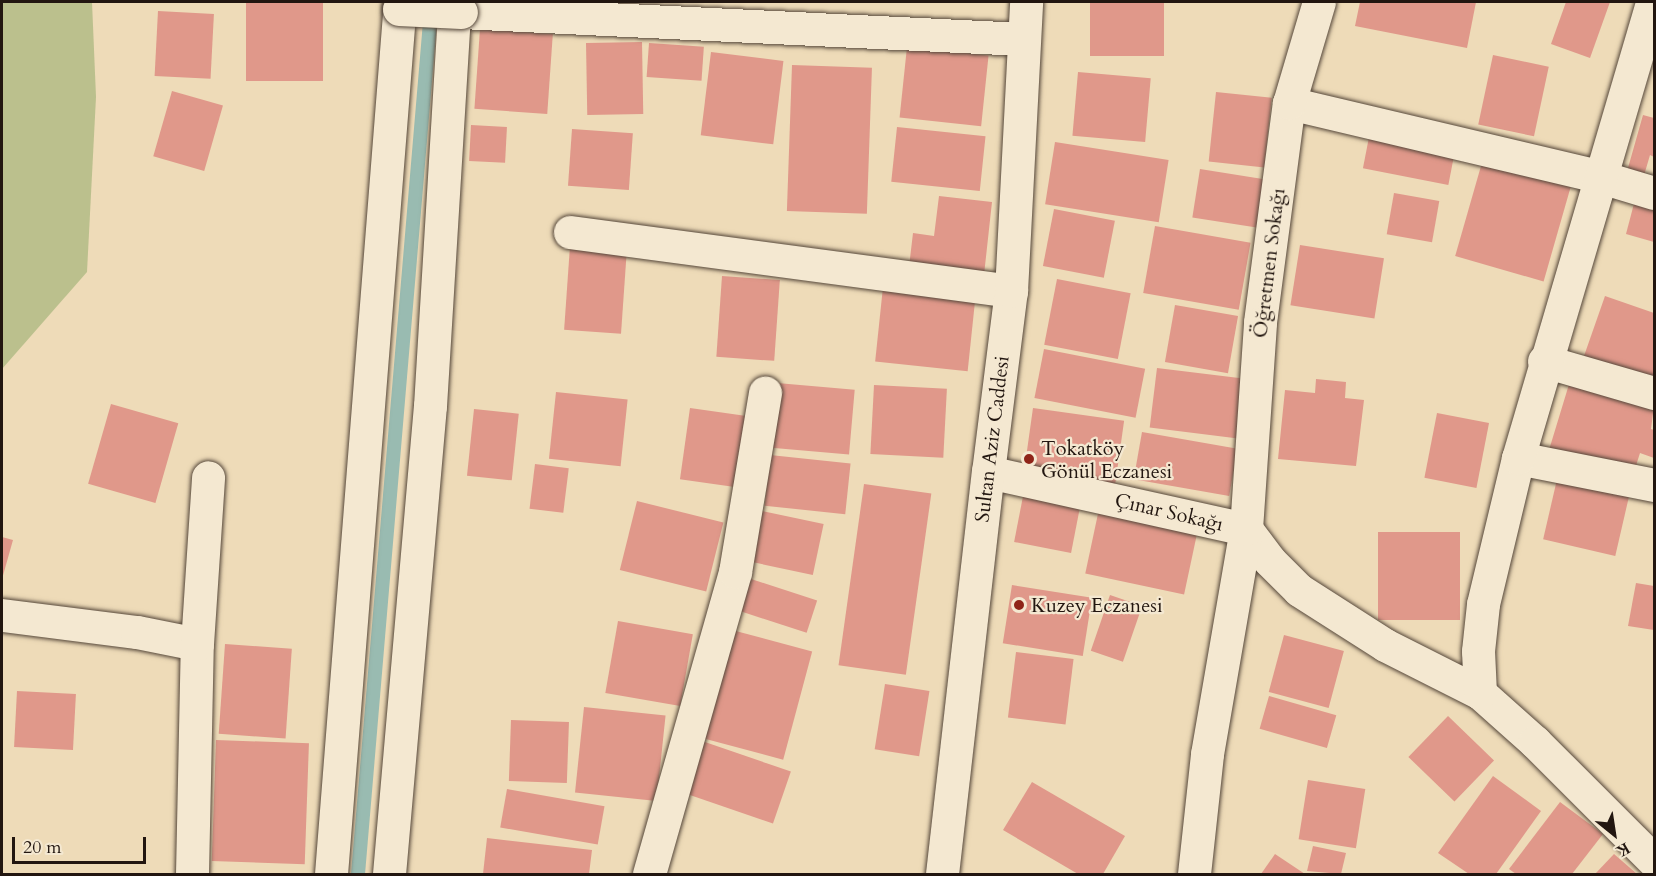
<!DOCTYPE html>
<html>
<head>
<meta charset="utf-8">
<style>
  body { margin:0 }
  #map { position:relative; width:1656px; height:876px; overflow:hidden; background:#eedbb8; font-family:Cardo,serif }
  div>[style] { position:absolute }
  .green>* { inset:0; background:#bbc08d }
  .stream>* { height:14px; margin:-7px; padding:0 7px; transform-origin:7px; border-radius:7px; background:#99bbb1 }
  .building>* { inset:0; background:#e0988a; transform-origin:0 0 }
  .roads { filter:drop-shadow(0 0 2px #55473a) drop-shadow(0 0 2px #55473a) }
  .minor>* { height:33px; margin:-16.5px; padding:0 16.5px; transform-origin:16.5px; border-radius:16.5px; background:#f4e8d1 }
  .bridges { filter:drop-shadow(0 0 2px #55473a) drop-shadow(0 0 2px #55473a) }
  .minor-bridge>* { height:33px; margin:-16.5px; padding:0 16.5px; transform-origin:16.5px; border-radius:16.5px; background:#f4e8d1 }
  .dots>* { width:16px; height:16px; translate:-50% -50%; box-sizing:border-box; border:3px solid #f4e8d1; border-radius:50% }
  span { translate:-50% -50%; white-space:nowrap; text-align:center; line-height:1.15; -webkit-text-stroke:4.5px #f4e8d1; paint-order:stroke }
  .street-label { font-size:20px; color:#221610 }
  .poi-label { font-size:20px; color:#221610 }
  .left { translate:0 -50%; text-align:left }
  .frame { position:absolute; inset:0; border:3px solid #221610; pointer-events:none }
  .north { position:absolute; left:1584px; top:804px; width:60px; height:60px; -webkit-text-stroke:4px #f4e8d1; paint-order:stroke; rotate:150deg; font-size:16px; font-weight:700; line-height:24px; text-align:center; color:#221610 }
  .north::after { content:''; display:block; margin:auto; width:21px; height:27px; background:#221610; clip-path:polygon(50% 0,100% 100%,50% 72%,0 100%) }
  .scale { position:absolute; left:12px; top:837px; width:134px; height:27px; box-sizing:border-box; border:3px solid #221610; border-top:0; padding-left:8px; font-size:18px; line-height:21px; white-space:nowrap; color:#221610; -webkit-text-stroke:4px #f4e8d1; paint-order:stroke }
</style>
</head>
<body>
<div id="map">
  <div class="green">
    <div style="clip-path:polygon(2px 2px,92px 2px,96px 97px,87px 272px,2px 369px)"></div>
  </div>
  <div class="stream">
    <div style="left:358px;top:874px;width:867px;rotate:-85.17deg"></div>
  </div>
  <div class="building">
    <div style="left:246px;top:2px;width:77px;height:79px"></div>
    <div style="left:1090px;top:2px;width:74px;height:54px"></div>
    <div style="clip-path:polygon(1360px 2px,1476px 2px,1467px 48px,1355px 26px)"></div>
    <div style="clip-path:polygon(1566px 2px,1610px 2px,1590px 58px,1551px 44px)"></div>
    <div style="left:158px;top:11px;width:56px;height:65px;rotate:3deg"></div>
    <div style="left:480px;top:29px;width:73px;height:80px;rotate:4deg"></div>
    <div style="left:642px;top:42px;width:72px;height:56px;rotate:89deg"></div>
    <div style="left:649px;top:43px;width:55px;height:34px;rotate:4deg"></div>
    <div style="left:907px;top:47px;width:82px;height:71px;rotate:6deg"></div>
    <div style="left:711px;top:52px;width:73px;height:84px;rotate:7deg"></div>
    <div style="left:1493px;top:55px;width:57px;height:71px;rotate:12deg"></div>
    <div style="left:792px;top:65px;width:80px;height:146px;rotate:2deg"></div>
    <div style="left:1078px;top:72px;width:73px;height:64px;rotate:5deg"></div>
    <div style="left:172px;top:91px;width:53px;height:68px;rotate:16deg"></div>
    <div style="left:1216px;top:92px;width:56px;height:70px;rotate:6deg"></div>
    <div style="clip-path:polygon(1643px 115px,1654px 118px,1654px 157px,1650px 155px,1643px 179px,1626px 175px)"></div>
    <div style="left:471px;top:125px;width:36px;height:36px;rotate:3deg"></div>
    <div style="left:897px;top:127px;width:89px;height:55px;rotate:6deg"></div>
    <div style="left:572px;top:129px;width:61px;height:57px;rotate:4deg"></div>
    <div style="left:1370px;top:132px;width:87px;height:37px;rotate:11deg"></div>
    <div style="left:1055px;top:142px;width:115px;height:63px;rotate:9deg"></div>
    <div style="left:1483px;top:159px;width:92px;height:101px;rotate:16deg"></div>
    <div style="left:1200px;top:169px;width:65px;height:49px;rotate:9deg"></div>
    <div style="left:1394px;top:193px;width:46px;height:42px;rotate:10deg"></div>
    <div style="clip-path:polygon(939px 196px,992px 202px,984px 275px,909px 267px,913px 233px,934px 236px)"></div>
    <div style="clip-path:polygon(1636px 196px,1654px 201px,1654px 242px,1626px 234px)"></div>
    <div style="left:1054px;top:209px;width:62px;height:58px;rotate:11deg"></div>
    <div style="left:1155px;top:226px;width:97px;height:68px;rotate:10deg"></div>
    <div style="left:1300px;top:245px;width:85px;height:61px;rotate:9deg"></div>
    <div style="left:570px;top:246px;width:57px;height:84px;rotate:4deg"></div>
    <div style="left:722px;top:276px;width:58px;height:81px;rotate:4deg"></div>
    <div style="left:1057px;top:279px;width:75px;height:67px;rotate:11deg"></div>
    <div style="left:883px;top:287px;width:93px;height:75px;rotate:6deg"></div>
    <div style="clip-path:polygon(1605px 296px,1654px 313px,1654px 380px,1584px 356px)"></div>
    <div style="left:1175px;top:305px;width:64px;height:58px;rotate:10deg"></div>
    <div style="left:1044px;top:349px;width:103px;height:50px;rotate:11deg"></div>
    <div style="left:1157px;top:368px;width:93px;height:60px;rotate:7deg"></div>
    <div style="clip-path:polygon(1316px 379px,1346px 382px,1345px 398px,1364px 400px,1356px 466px,1278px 459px,1285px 390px,1315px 393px)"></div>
    <div style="clip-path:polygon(1570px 381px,1654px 406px,1651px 429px,1654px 430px,1654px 458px,1640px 453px,1633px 475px,1549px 450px)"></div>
    <div style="left:777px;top:383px;width:78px;height:65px;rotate:5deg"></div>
    <div style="left:874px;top:385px;width:73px;height:69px;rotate:3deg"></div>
    <div style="left:556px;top:392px;width:72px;height:67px;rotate:6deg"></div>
    <div style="left:111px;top:404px;width:70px;height:83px;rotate:16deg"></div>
    <div style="left:690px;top:408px;width:57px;height:72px;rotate:8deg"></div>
    <div style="left:1033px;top:408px;width:92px;height:66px;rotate:8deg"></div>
    <div style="left:474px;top:409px;width:45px;height:67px;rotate:6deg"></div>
    <div style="left:1437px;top:413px;width:53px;height:66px;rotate:11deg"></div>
    <div style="left:1142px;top:432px;width:97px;height:48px;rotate:10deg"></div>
    <div style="left:770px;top:455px;width:81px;height:51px;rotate:6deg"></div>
    <div style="left:535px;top:464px;width:34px;height:45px;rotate:7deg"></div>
    <div style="left:1558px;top:475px;width:74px;height:66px;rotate:13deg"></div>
    <div style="left:864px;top:484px;width:68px;height:183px;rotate:8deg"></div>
    <div style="left:1025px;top:486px;width:58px;height:57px;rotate:11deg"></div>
    <div style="left:637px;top:501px;width:89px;height:71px;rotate:14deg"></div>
    <div style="left:1099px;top:509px;width:101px;height:66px;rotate:12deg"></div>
    <div style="left:762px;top:511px;width:63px;height:52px;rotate:12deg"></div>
    <div style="left:1460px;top:532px;width:88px;height:82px;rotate:90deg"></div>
    <div style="clip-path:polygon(2px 537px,13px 540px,2px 579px)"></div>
    <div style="left:742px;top:576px;width:79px;height:34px;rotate:18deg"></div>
    <div style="clip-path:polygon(1636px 583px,1654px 586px,1654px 630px,1628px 626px)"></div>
    <div style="left:1012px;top:585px;width:81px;height:59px;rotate:9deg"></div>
    <div style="left:1110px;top:595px;width:34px;height:59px;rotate:19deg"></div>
    <div style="left:618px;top:621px;width:76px;height:73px;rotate:10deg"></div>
    <div style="left:732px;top:630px;width:83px;height:112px;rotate:15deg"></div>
    <div style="left:1284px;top:635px;width:62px;height:59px;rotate:15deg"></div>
    <div style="left:225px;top:644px;width:67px;height:90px;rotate:4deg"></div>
    <div style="left:1016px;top:652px;width:58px;height:66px;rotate:7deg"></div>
    <div style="left:885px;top:684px;width:45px;height:66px;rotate:9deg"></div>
    <div style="left:17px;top:691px;width:59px;height:56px;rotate:3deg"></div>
    <div style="left:1269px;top:696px;width:70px;height:34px;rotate:16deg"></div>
    <div style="left:584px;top:707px;width:82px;height:86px;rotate:6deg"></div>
    <div style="left:1448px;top:716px;width:64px;height:57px;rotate:44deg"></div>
    <div style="left:511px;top:720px;width:58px;height:61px;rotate:2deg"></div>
    <div style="left:216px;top:740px;width:93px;height:121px;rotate:2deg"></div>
    <div style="left:702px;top:741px;width:94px;height:55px;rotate:19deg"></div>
    <div style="clip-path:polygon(1493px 776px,1541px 811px,1496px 874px,1469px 874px,1438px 853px)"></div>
    <div style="left:1308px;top:780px;width:58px;height:60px;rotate:9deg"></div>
    <div style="clip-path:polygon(1032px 782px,1125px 836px,1103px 874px,1078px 874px,1003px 830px)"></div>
    <div style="left:507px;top:789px;width:99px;height:39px;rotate:10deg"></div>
    <div style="clip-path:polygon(1560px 802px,1603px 834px,1572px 874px,1516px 874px,1509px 869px)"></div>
    <div style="clip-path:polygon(487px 838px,592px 850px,589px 874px,483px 874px)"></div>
    <div style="clip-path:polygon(1313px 846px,1346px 853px,1341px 874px,1307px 871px)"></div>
    <div style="clip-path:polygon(1275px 854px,1305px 874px,1261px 874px)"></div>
    <div style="clip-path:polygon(1614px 854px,1637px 874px,1595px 874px)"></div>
  </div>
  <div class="roads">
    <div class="minor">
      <div style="left:461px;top:12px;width:563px;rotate:2.75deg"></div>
      <div style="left:1289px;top:103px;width:321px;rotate:13.3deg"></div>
      <div style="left:1601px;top:177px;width:55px;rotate:16.8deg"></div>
      <div style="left:570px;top:232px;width:445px;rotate:7.6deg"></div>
      <div style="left:1544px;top:361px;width:115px;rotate:16.2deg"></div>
      <div style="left:1518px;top:458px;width:139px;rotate:11.2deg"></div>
      <div style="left:988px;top:472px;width:264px;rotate:12.5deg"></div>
      <div style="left:1246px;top:529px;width:39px;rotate:53deg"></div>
      <div style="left:1269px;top:560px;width:42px;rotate:45deg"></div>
      <div style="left:1299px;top:590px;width:102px;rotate:32.6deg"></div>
      <div style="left:1385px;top:645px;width:106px;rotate:26.8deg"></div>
      <div style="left:1480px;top:693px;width:74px;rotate:41.7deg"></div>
      <div style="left:1535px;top:742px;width:168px;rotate:45deg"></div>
      <div style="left:2px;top:615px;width:136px;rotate:7.2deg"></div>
      <div style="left:137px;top:632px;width:61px;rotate:11.3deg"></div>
      <div style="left:1480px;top:693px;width:42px;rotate:-92.7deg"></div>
      <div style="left:1478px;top:651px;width:47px;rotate:-83.9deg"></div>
      <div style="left:1483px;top:604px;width:150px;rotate:-76.5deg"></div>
      <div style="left:1518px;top:458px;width:475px;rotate:-73.6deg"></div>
      <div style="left:192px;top:874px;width:230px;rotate:-88.8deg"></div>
      <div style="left:197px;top:644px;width:167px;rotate:-86.2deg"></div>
      <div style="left:331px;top:874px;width:875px;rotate:-85.48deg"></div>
      <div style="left:389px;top:874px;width:470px;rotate:-85deg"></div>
      <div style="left:430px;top:406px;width:405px;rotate:-86.5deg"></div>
      <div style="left:649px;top:874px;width:314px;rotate:-74.1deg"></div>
      <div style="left:735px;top:572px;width:182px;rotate:-80.5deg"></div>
      <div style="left:942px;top:874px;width:405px;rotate:-83.5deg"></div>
      <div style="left:988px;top:472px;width:182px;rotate:-82.8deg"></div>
      <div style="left:1011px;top:291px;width:289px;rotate:-87deg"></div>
      <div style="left:1194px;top:874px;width:121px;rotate:-83.8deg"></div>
      <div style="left:1207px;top:754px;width:228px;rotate:-80.2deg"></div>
      <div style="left:1246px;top:529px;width:207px;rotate:-86.1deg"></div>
      <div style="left:1260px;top:322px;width:221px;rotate:-82.5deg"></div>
      <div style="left:1289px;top:103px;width:105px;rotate:-73.5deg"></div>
    </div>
  </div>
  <div class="bridges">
    <div class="minor-bridge">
      <div style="left:399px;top:9px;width:62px;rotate:2.8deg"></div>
    </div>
  </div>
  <div class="dots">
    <div style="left:1029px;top:459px;background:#8f2418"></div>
    <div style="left:1019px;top:605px;background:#8f2418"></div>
  </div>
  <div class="street-label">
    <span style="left:1269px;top:263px;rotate:-83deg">Öğretmen Sokağı</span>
    <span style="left:992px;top:439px;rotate:-83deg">Sultan Aziz Caddesi</span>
    <span style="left:1169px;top:512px;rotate:13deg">Çınar Sokağı</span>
  </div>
  <div class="poi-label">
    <span class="left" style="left:1041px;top:460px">Tokatköy<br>Gönül Eczanesi</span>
    <span class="left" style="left:1031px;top:605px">Kuzey Eczanesi</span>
  </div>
  <div class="frame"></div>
  <div class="north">K</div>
  <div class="scale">20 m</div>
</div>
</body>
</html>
